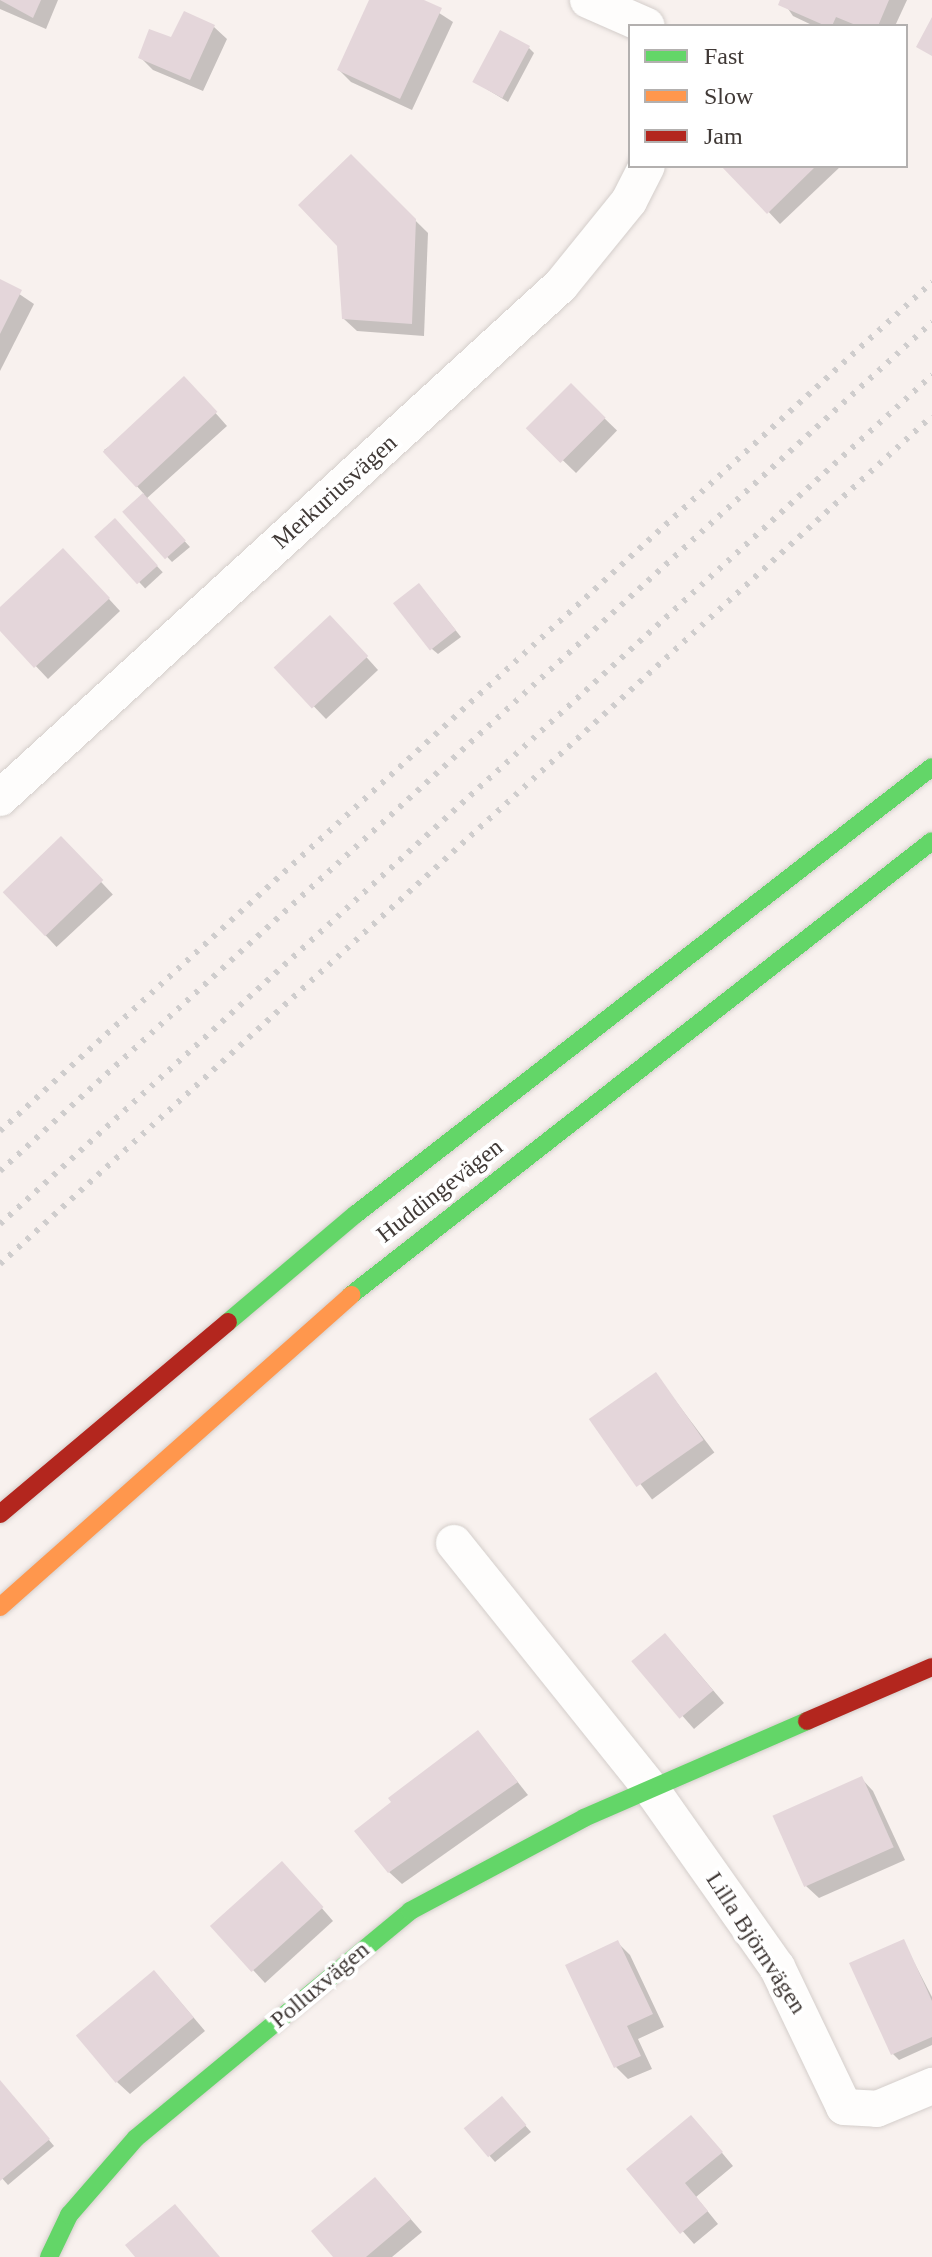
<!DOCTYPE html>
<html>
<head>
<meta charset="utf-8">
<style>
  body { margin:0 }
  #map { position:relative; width:932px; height:2257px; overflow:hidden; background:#f8f1ee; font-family:"Times New Roman",serif }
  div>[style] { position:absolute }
  .shadow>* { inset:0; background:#0003; transform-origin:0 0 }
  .building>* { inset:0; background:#e4d6da; transform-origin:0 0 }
  .roads { filter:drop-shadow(0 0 2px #d4cecb) drop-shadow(0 0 2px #d4cecb) }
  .street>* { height:36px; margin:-18px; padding:0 18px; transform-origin:18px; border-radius:18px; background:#fefdfc }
  .fast>* { height:18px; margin:-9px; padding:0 9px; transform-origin:9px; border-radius:9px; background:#63d668 }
  .slow>* { height:18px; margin:-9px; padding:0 9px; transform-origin:9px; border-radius:9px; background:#ff974d }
  .jam>* { height:18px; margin:-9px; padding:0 9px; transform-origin:9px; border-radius:9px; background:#b3261e }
  .rail>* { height:6px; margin-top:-3px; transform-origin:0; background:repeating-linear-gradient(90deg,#cfcdcd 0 4px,transparent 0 12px) }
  span { translate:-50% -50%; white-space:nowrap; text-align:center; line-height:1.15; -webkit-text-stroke:8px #fff; paint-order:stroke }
  .street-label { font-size:24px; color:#403936 }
  .legend { position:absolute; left:628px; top:24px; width:280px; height:144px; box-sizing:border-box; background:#fff; border:2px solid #b3b0af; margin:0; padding:10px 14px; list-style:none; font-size:24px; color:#403936 }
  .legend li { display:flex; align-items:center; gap:16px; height:40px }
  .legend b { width:40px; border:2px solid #b3b0af }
</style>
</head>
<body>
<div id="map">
  <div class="shadow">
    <div style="clip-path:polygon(0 0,58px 0,46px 29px,0 9px)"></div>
    <div style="clip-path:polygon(371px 0,419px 0,453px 22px,412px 110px,351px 82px,339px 70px)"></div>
    <div style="clip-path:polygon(782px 0,907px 0,895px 26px,814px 26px,793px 16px)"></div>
    <div style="clip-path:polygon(185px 13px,214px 27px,227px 39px,203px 91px,153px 70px,140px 57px,172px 39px)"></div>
    <div style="clip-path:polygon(529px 48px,534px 53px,508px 102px,475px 82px)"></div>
    <div style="clip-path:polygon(351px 157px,428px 233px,424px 336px,357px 331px,344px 319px)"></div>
    <div style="clip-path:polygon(726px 166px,841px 166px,780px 224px)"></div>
    <div style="clip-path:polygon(0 281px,34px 304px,0 371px)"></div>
    <div style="left:571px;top:386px;width:64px;height:59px;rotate:44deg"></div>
    <div style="clip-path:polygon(196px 391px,227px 426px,146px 499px,190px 547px,172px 562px,125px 512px,144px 494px,104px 450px)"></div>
    <div style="left:115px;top:521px;width:70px;height:24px;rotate:47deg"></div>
    <div style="clip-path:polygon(76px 563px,120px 611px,48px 679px,0 628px,0 610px)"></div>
    <div style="clip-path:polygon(425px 592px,461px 637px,438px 654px,432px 649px)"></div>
    <div style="clip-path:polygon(342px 630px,378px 670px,326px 719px,277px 668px)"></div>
    <div style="left:61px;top:839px;width:76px;height:77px;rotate:47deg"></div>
    <div style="left:656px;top:1375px;width:97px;height:78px;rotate:53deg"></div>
    <div style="clip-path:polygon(677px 1648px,724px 1703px,694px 1729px,635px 1662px)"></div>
    <div style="clip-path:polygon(478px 1732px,528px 1795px,402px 1884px,389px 1872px)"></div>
    <div style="clip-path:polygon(861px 1778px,873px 1791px,905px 1860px,819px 1898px,806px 1886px)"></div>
    <div style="clip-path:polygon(294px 1876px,333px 1921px,265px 1983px,213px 1926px)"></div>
    <div style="clip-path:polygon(903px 1941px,932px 1997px,932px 2045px,899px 2060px,893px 2054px)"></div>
    <div style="clip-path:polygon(618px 1943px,630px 1955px,664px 2027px,638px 2039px,652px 2069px,628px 2079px,616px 2067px)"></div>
    <div style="clip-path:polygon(166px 1985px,205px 2031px,130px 2094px,117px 2082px)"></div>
    <div style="clip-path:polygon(0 2082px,54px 2146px,8px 2185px,0 2176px)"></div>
    <div style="clip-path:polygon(507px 2105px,531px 2132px,495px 2162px,466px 2129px)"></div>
    <div style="clip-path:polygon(703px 2130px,733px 2166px,696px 2197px,718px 2224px,694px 2244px,629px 2170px)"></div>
    <div style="clip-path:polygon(387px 2192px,422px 2232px,392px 2257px,335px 2257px)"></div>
  </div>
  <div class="building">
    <div style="clip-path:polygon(0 0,41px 0,33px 18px)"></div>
    <div style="clip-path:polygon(369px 0,424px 0,442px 8px,400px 99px,337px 70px)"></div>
    <div style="clip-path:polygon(780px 0,889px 0,878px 26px,858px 26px,836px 17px,832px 26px,826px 26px,778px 5px)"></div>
    <div style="clip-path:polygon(184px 11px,215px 25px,190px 80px,138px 58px,149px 29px,171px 37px)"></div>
    <div style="clip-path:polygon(932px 17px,932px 56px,916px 47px)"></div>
    <div style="left:500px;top:30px;width:34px;height:59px;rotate:28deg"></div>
    <div style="clip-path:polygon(351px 154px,416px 219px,412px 324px,342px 319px,337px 246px,298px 205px)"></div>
    <div style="clip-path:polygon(721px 166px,816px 166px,767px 214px)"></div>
    <div style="clip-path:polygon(0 279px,22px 290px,0 334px)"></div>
    <div style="left:184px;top:376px;width:49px;height:111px;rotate:47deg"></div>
    <div style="left:571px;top:383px;width:49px;height:64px;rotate:45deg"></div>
    <div style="left:143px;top:493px;width:64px;height:28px;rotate:48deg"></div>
    <div style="left:115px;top:518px;width:64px;height:28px;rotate:48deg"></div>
    <div style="clip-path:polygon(63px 548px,110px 598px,34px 668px,0 631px,0 607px)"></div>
    <div style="left:419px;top:583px;width:60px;height:33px;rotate:52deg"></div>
    <div style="left:330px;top:615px;width:56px;height:77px;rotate:47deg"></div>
    <div style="left:61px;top:836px;width:61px;height:81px;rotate:46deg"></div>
    <div style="left:656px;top:1372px;width:83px;height:82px;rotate:55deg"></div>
    <div style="left:665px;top:1633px;width:75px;height:44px;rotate:50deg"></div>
    <div style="clip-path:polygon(478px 1730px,518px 1782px,388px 1873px,354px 1831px,391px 1802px,388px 1798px)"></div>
    <div style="left:862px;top:1776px;width:78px;height:98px;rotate:66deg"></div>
    <div style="left:282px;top:1861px;width:62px;height:97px;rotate:48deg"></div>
    <div style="clip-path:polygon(904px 1939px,932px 2001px,932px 2037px,891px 2055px,849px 1963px)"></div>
    <div style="clip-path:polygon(618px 1940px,653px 2014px,627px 2026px,641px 2056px,614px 2068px,565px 1965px)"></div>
    <div style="left:154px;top:1970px;width:62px;height:102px;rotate:50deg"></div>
    <div style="clip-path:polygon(0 2080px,50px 2139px,0 2181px)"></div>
    <div style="left:502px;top:2096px;width:38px;height:50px;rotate:50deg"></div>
    <div style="clip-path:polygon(691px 2115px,723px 2152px,685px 2183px,708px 2211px,680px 2234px,626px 2169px)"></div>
    <div style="clip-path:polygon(375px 2177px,411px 2219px,366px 2257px,333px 2257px,311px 2231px)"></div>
    <div style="clip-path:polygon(175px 2204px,220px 2257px,135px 2257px,125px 2245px)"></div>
  </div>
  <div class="roads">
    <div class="street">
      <div style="left:588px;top:0;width:64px;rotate:23.8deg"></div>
      <div style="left:0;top:798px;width:760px;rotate:-42.44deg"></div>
      <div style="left:561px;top:285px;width:108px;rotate:-51deg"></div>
      <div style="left:629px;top:201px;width:39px;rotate:-63deg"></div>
      <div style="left:454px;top:1543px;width:317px;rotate:51.3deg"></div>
      <div style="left:652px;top:1790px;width:217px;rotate:54.8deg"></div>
      <div style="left:777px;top:1967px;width:155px;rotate:64.4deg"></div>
      <div style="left:844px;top:2107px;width:33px;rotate:3deg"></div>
      <div style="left:877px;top:2109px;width:60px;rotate:-22.7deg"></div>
    </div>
    <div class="fast">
      <div style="left:351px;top:1295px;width:737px;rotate:-38deg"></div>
      <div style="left:228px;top:1322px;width:167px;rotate:-40.2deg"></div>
      <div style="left:356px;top:1214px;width:729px;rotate:-37.81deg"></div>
      <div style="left:49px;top:2257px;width:47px;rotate:-64.5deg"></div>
      <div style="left:69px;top:2215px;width:102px;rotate:-49deg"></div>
      <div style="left:136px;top:2138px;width:356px;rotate:-39.6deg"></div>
      <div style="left:410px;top:1911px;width:197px;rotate:-28.1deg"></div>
      <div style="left:584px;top:1818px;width:243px;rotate:-23.5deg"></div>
    </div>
    <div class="slow">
      <div style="left:0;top:1607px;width:470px;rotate:-41.6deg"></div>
    </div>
    <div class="jam">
      <div style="left:0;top:1514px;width:298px;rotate:-40.1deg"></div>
      <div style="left:807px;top:1721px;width:136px;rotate:-23.4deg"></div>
    </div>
  </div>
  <div class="rail">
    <div style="left:0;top:1131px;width:1261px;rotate:-42.33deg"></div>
    <div style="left:0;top:1171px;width:1261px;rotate:-42.33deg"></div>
    <div style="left:0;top:1224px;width:1261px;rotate:-42.33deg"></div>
    <div style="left:0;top:1264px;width:1260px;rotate:-42.3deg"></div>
  </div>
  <div class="street-label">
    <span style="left:335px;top:492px;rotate:-42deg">Merkuriusvägen</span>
    <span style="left:440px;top:1191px;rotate:-38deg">Huddingevägen</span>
    <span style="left:756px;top:1943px;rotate:57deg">Lilla Björnvägen</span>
    <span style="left:320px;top:1985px;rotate:-40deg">Polluxvägen</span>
  </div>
  <ul class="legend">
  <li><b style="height:10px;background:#63d668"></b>Fast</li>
  <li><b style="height:10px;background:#ff974d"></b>Slow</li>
  <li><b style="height:10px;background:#b3261e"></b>Jam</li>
  </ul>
</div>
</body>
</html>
